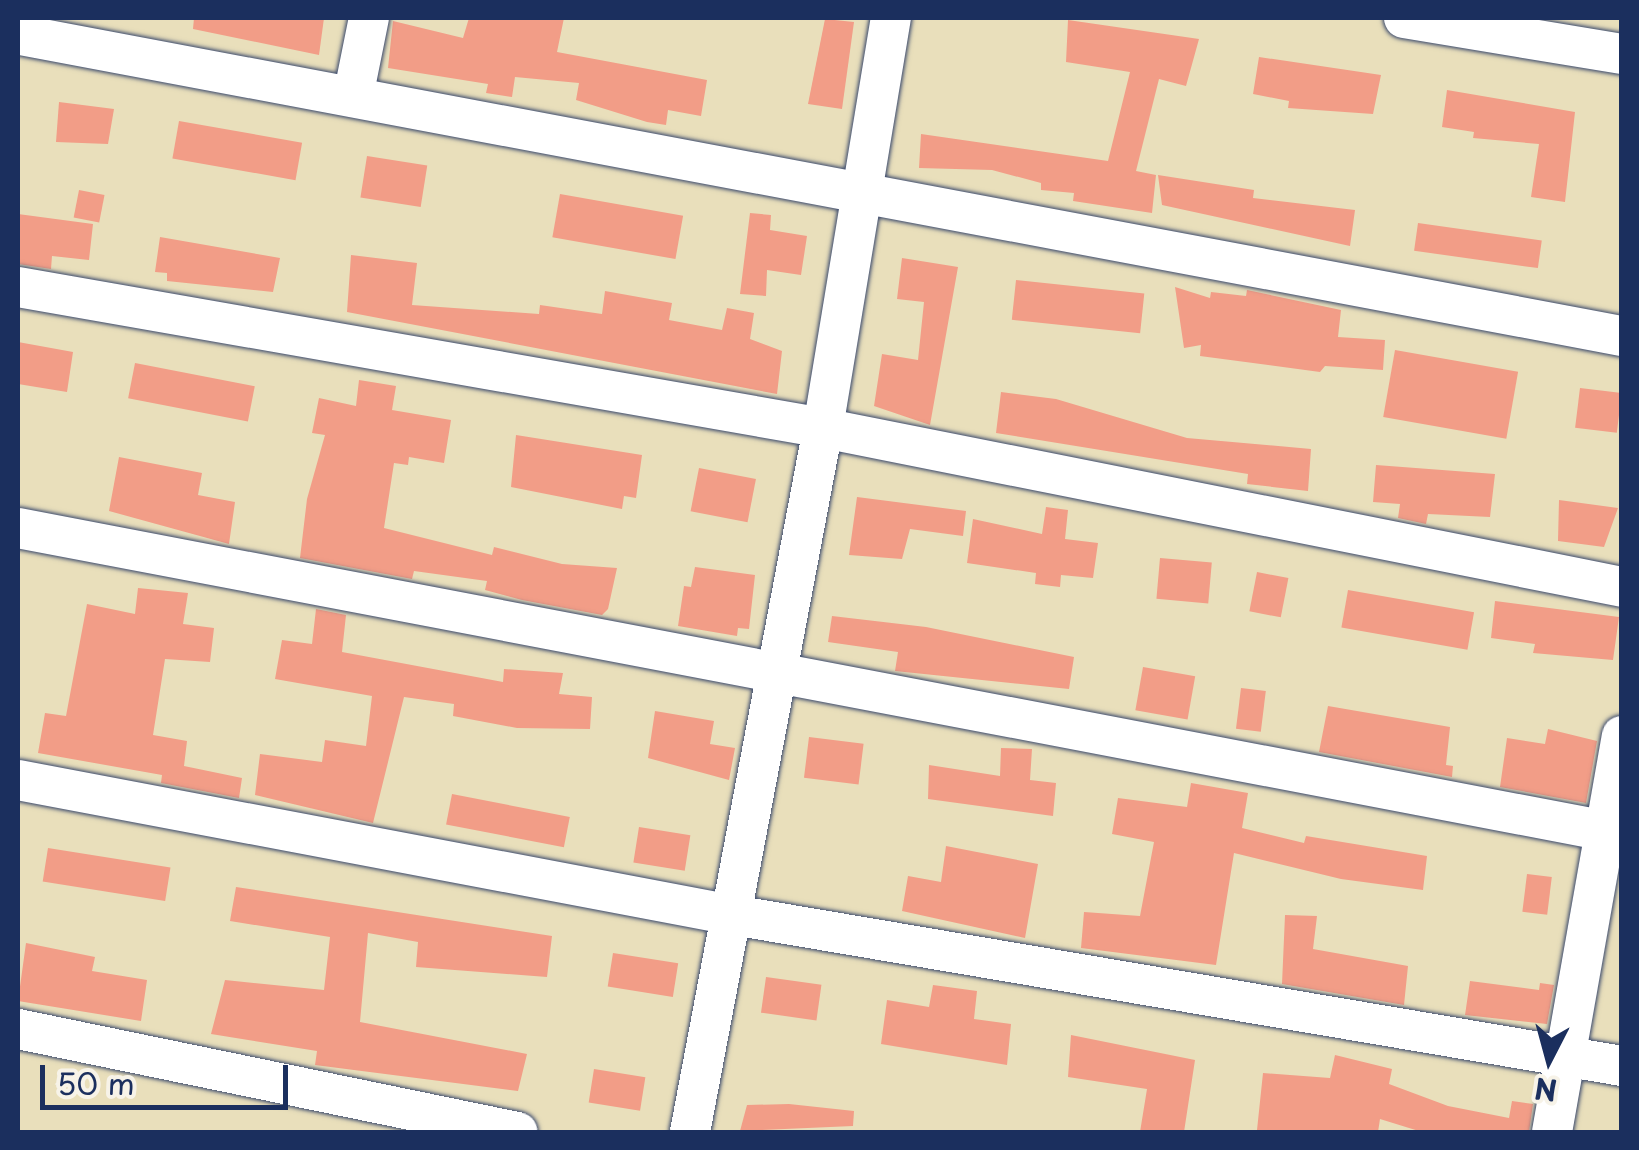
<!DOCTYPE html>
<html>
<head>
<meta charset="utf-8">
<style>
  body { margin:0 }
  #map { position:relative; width:1639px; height:1150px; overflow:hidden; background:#e9dfbb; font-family:"Playpen Sans",sans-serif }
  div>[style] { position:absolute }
  .building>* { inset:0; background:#f29d87; transform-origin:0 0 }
  .roads { filter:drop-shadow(0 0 2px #3a496c) drop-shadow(0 0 2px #3a496c) }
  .minor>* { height:40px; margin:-20px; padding:0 20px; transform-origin:20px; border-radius:20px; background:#fff }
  span { translate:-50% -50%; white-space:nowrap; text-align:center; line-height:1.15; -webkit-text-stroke:8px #f7f3e8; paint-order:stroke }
  .frame { position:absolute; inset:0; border:20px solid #1b2f5e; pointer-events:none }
  .north { position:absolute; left:1499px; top:1010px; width:100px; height:100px; -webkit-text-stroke:8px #f7f3e8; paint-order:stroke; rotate:186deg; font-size:28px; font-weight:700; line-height:40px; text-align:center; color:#1b2f5e }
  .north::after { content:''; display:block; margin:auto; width:35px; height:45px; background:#1b2f5e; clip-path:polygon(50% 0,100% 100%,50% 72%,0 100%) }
  .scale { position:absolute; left:40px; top:1065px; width:248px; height:45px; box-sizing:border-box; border:5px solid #1b2f5e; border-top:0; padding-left:12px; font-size:30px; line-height:35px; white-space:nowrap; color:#1b2f5e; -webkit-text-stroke:8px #f7f3e8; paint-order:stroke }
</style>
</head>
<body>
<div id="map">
  <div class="building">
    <div style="clip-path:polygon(194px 18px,324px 18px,319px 55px,193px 29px)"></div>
    <div style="clip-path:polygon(469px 18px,564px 18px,557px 52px,707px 80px,701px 116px,668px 110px,666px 125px,647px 122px,576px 100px,579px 83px,515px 77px,512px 97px,486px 93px,488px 84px,388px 68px,393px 21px,463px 38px)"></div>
    <div style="clip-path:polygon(825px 19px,854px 22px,842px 109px,808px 104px)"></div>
    <div style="clip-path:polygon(1068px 20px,1199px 39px,1186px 86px,1159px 79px,1136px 171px,1156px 175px,1152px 213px,1073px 201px,1074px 193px,1041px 190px,1041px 183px,992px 170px,919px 168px,921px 134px,1108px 161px,1130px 72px,1066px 62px)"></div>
    <div style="clip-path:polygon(1259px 57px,1381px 75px,1373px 114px,1288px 108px,1289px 101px,1253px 94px)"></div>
    <div style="clip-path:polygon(1447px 90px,1575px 112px,1565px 202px,1531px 197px,1539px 144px,1473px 138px,1474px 132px,1442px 127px)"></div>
    <div style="clip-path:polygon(59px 102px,114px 109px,108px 144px,56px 142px)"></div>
    <div style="left:179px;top:121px;width:125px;height:38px;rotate:10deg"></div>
    <div style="left:367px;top:156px;width:61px;height:42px;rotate:9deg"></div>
    <div style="clip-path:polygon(1158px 175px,1254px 190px,1253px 198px,1355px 210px,1350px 246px,1162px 205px)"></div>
    <div style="left:79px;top:190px;width:26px;height:28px;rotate:11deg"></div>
    <div style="left:560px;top:194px;width:125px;height:44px;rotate:10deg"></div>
    <div style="clip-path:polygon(750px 213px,771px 215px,770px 230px,807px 236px,801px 275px,767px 270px,766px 296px,740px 294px)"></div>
    <div style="clip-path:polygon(18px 214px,93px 224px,89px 260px,52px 256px,51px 269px,18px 264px)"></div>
    <div style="left:1418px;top:223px;width:125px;height:28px;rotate:8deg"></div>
    <div style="clip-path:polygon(160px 237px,280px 258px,273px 292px,167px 281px,167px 273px,155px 272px)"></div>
    <div style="clip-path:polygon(351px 255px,417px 263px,412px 305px,539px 314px,540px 305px,602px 314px,605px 291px,672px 303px,669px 320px,722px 330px,727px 308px,754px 313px,750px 339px,782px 351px,777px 394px,347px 312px)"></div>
    <div style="clip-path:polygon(902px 258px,958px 267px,930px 425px,874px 406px,882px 354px,918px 360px,924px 302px,897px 299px)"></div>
    <div style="left:1016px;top:280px;width:129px;height:40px;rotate:6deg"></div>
    <div style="clip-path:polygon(1175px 287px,1210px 298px,1211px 292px,1246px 296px,1247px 290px,1341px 310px,1338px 337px,1385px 340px,1383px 370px,1325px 366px,1320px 372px,1200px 356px,1201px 345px,1184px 348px)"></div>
    <div style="clip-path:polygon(18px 342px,73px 352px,67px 392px,18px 384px)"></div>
    <div style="left:1395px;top:350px;width:125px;height:68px;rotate:10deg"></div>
    <div style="left:135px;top:363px;width:122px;height:36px;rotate:11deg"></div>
    <div style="clip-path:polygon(359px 380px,396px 386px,392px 410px,451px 420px,444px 463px,409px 457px,408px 465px,394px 463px,384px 528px,492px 555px,494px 547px,562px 564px,617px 568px,608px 609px,602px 615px,522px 600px,485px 590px,487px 581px,414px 571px,412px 579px,300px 558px,307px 499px,325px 435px,312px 433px,319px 398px,356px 406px)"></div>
    <div style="left:1580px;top:388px;width:42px;height:40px;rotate:7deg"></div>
    <div style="clip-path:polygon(1001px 392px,1056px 399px,1187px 438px,1311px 449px,1308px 491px,1247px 484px,1248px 474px,996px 433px)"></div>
    <div style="clip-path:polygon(516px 435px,642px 455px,636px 498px,624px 496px,622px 509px,511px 487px)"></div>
    <div style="clip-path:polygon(119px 457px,202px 473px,198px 495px,235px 502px,229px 544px,109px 511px)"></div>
    <div style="clip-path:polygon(1376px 465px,1495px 474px,1490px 517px,1428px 514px,1426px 524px,1398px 518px,1400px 504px,1373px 502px)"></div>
    <div style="left:699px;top:468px;width:58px;height:44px;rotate:11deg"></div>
    <div style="clip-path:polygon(857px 497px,966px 511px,963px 536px,910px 529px,902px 559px,849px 555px)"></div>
    <div style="clip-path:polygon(1559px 500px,1618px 508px,1604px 547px,1558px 541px)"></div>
    <div style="clip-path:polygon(1046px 507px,1068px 510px,1065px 539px,1098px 543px,1093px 578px,1061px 575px,1060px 587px,1035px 584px,1036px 573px,967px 563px,973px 519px,1042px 534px)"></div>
    <div style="left:1160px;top:558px;width:52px;height:41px;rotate:5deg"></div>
    <div style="clip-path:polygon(695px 567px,755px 575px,749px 629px,738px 628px,737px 636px,678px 626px,684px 586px,691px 587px)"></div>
    <div style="left:1257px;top:572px;width:32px;height:40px;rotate:11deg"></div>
    <div style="clip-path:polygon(138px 588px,188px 593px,183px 624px,214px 628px,210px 662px,165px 659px,153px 735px,187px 741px,184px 766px,242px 778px,239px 798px,161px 783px,162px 775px,38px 753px,45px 713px,66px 716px,87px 604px,135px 614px)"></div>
    <div style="left:1348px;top:590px;width:128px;height:38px;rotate:10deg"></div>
    <div style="clip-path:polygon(1495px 601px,1619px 617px,1613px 660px,1533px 653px,1535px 644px,1491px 638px)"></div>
    <div style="clip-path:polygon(316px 609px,346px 615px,342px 652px,503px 682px,504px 669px,563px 673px,559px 694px,592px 697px,590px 729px,517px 728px,453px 716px,454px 704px,404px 697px,373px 823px,255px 795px,260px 754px,322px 762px,325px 740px,366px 746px,372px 696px,275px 679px,282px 640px,312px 644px)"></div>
    <div style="clip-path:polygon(832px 616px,926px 627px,1074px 657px,1069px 689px,895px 671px,898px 652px,828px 642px)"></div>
    <div style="left:1143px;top:667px;width:53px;height:44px;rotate:10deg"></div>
    <div style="left:1241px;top:688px;width:25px;height:41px;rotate:7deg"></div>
    <div style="clip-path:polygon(1328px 706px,1450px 727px,1446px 765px,1453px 766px,1452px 777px,1319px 752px)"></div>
    <div style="clip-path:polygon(655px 711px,714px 721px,710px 744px,735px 748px,729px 780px,648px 758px)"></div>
    <div style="clip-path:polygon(1548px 729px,1597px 741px,1586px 803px,1500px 787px,1507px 738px,1545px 744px)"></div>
    <div style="left:809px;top:737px;width:55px;height:41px;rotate:7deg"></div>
    <div style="clip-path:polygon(1001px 748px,1032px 749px,1030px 780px,1056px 783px,1053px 816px,928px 799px,929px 765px,1000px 776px)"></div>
    <div style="clip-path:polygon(1191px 783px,1248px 793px,1242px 828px,1304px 843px,1306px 836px,1427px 856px,1423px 890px,1341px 879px,1234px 853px,1216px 965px,1081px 948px,1084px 912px,1140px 916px,1154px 842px,1112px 834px,1118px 798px,1187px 807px)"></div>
    <div style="left:452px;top:794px;width:120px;height:31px;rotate:11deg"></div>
    <div style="left:639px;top:827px;width:52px;height:36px;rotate:9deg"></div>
    <div style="clip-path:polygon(946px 846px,1038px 864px,1025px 938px,902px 911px,908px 876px,941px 882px)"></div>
    <div style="left:48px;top:848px;width:124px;height:34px;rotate:9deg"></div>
    <div style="left:1527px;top:874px;width:25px;height:38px;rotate:7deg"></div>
    <div style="clip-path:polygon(236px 887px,552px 936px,547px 977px,416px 967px,418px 942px,368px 933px,360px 1022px,527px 1054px,518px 1091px,315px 1065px,317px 1051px,211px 1034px,225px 980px,324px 990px,330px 937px,230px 921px)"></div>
    <div style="clip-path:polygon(1285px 915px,1317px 916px,1313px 949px,1408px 966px,1404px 1005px,1282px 984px)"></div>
    <div style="clip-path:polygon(26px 943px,95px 957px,92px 971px,147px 980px,141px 1021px,18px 1001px)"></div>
    <div style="left:613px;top:953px;width:66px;height:34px;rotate:9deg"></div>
    <div style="left:766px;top:977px;width:56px;height:36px;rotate:8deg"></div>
    <div style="clip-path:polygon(1470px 981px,1539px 990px,1540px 983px,1554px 985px,1547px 1024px,1465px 1015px)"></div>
    <div style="clip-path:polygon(933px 985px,977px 991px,974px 1019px,1011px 1024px,1007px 1065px,881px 1044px,887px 1000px,929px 1007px)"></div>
    <div style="clip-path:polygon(1071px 1035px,1195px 1060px,1184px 1132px,1140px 1132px,1147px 1089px,1068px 1077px)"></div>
    <div style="clip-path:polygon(1335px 1055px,1392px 1069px,1389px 1084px,1448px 1106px,1509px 1118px,1512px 1101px,1533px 1104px,1529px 1132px,1422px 1132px,1380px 1119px,1378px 1132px,1257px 1130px,1263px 1073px,1330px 1078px)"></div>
    <div style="left:594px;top:1069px;width:52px;height:34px;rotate:9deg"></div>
    <div style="clip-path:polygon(789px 1104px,854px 1111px,853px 1126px,740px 1131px,747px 1105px)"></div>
  </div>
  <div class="roads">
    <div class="minor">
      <div style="left:1404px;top:18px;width:221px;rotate:9.4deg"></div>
      <div style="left:21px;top:35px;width:1629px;rotate:10.65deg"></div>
      <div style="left:353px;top:97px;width:81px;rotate:-78.6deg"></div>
      <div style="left:18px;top:287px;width:817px;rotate:9.93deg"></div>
      <div style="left:823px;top:428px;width:815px;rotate:11.25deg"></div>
      <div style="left:18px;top:528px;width:1633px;rotate:10.8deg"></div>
      <div style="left:18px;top:780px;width:722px;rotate:10.7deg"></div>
      <div style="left:727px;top:914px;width:908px;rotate:9.64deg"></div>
      <div style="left:18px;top:1029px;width:510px;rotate:11.66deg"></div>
      <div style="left:690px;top:1132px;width:716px;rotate:-79.3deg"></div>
      <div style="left:823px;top:428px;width:416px;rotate:-80.6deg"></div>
      <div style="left:1552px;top:1132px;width:402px;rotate:-80deg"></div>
    </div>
  </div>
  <div class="frame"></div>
  <div class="north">N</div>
  <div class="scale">50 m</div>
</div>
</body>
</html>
